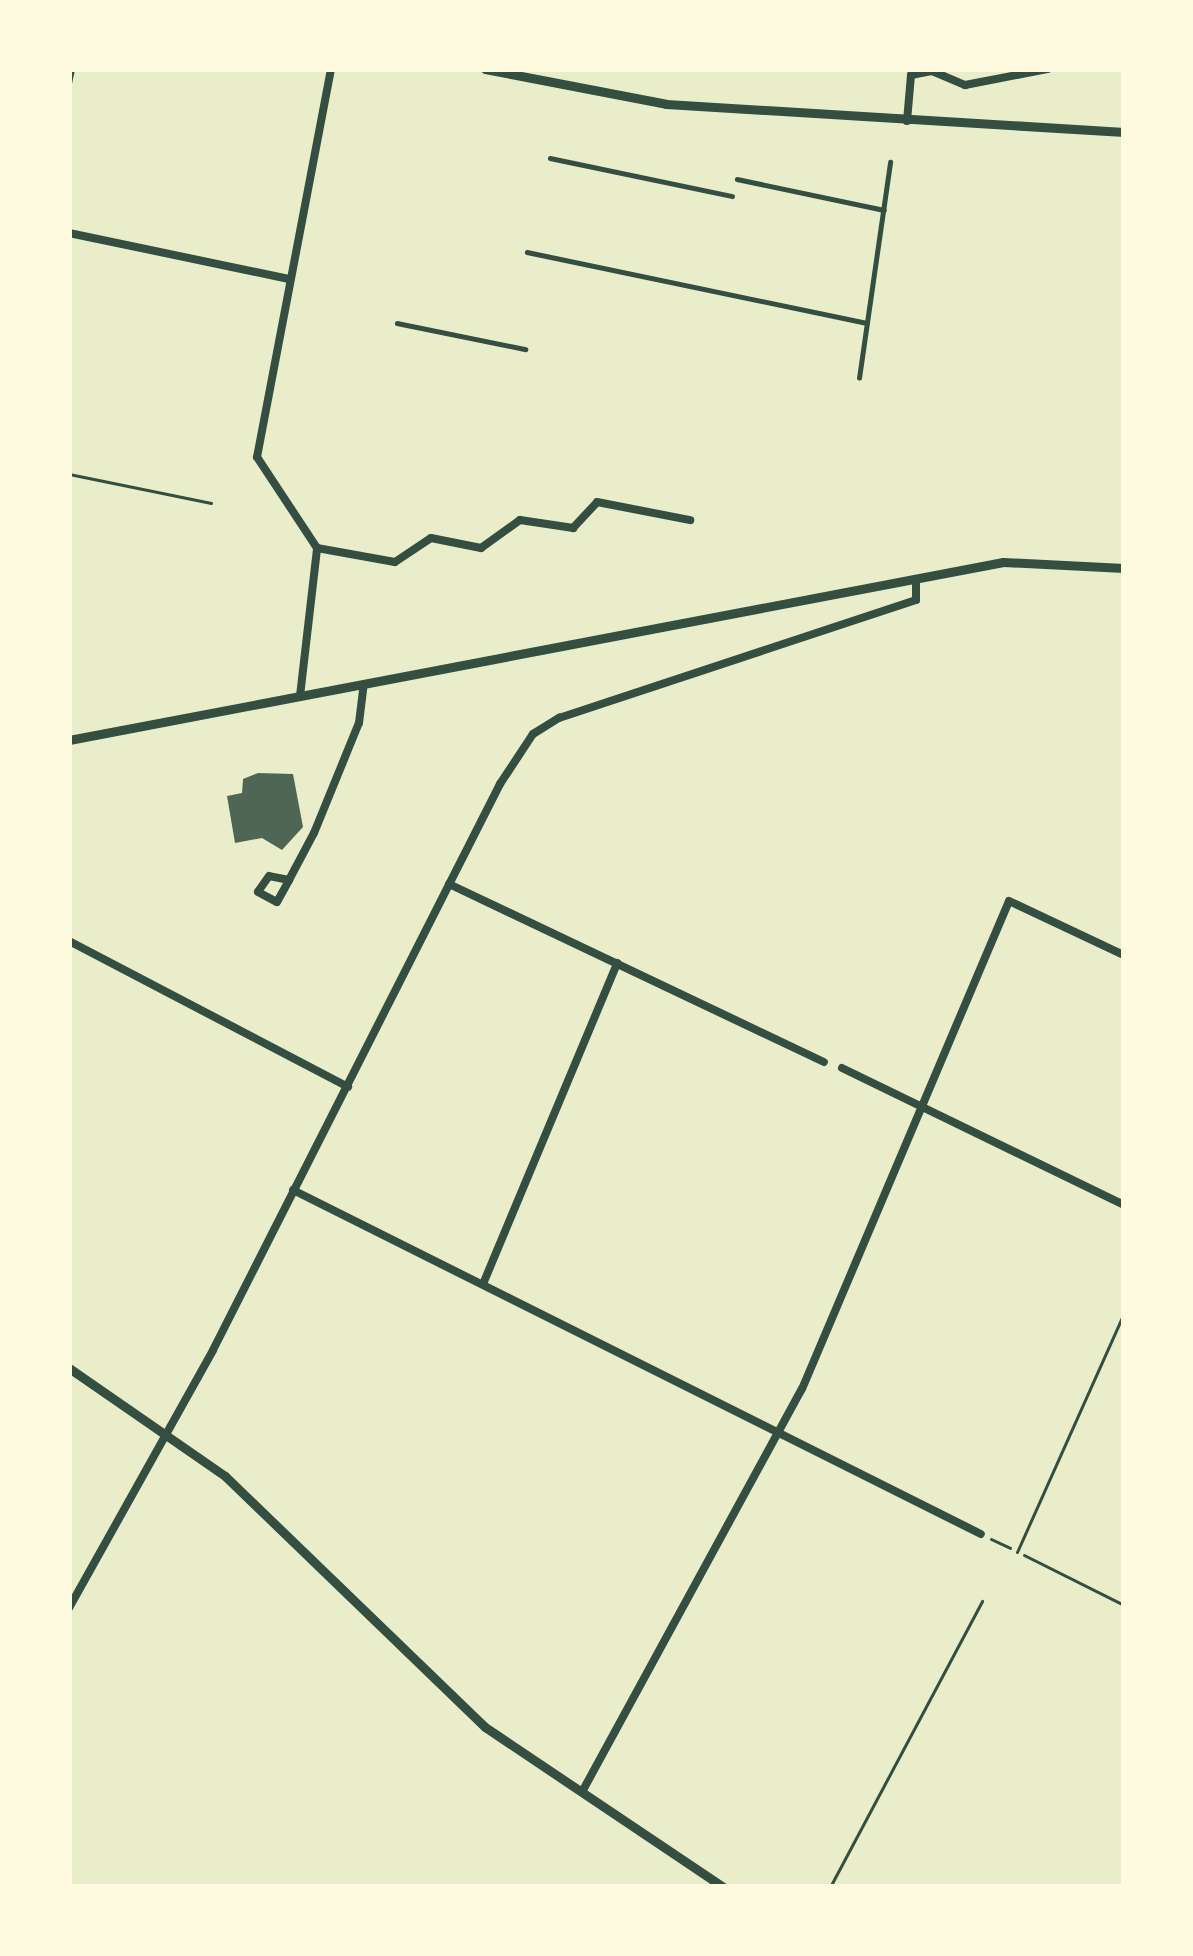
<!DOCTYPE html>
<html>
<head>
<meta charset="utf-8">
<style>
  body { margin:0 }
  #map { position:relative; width:1193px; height:1956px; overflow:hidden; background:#e9edc9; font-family:"Fira Sans",sans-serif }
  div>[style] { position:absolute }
  .building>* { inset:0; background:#4f6655 }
  .path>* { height:3px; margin:-1.5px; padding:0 1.5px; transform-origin:1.5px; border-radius:1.5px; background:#344e41 }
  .service>* { height:3px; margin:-1.5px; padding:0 1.5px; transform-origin:1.5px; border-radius:1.5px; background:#344e41 }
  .pedestrian>* { height:4.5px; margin:-2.25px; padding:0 2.25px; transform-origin:2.25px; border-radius:2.25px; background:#344e41 }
  .minor>* { height:8px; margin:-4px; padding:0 4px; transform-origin:4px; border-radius:4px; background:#344e41 }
  .tertiary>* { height:9px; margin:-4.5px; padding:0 4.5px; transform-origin:4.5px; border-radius:4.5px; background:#344e41 }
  span { translate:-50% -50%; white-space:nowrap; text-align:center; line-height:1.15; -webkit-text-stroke:9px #fefae0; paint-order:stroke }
  .frame { position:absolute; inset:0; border:72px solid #fefae0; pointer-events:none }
</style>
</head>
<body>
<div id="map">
  <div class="building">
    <div style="clip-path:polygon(258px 773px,293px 774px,303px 827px,282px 850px,262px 838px,235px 843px,227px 796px,242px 793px,243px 779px)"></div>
  </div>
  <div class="path">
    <div style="left:991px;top:1539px;width:21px;rotate:25deg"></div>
    <div style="left:1024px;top:1555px;width:112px;rotate:26.6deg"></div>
  </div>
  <div class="service">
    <div style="left:69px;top:88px;width:19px;rotate:-78deg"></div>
    <div style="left:69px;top:474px;width:145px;rotate:11.5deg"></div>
    <div style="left:1017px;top:1552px;width:262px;rotate:-65.9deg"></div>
    <div style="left:830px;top:1887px;width:324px;rotate:-62deg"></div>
  </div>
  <div class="pedestrian">
    <div style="left:550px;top:158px;width:186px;rotate:11.8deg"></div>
    <div style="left:737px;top:179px;width:150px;rotate:11.9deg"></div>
    <div style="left:527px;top:252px;width:347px;rotate:11.8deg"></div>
    <div style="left:397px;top:323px;width:131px;rotate:11.5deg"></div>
    <div style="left:859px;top:378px;width:218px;rotate:-81.8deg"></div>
  </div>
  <div class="minor">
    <div style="left:907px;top:121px;width:46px;rotate:-85deg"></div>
    <div style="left:911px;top:75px;width:21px;rotate:-11deg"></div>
    <div style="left:932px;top:71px;width:36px;rotate:23deg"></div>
    <div style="left:965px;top:85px;width:85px;rotate:-10.9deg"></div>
    <div style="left:69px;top:233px;width:226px;rotate:11.8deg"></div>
    <div style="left:317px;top:548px;width:79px;rotate:10.2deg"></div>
    <div style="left:395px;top:562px;width:43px;rotate:-33.7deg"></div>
    <div style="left:431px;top:538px;width:51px;rotate:11.3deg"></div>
    <div style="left:481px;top:548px;width:48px;rotate:-35.7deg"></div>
    <div style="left:520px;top:520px;width:54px;rotate:8.6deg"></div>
    <div style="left:573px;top:528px;width:35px;rotate:-47deg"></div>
    <div style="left:597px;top:502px;width:95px;rotate:11deg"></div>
    <div style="left:300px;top:696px;width:149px;rotate:-83.4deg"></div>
    <div style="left:317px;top:548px;width:109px;rotate:-123.4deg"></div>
    <div style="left:257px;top:457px;width:395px;rotate:-79.2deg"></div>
    <div style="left:289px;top:880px;width:20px;rotate:-169deg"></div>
    <div style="left:269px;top:876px;width:19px;rotate:125deg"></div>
    <div style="left:258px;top:892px;width:21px;rotate:28deg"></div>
    <div style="left:277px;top:902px;width:25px;rotate:-61deg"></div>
    <div style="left:289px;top:880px;width:53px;rotate:-62deg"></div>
    <div style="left:314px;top:833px;width:119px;rotate:-67.8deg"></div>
    <div style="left:359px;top:723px;width:39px;rotate:-83deg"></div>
    <div style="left:449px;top:884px;width:415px;rotate:25.4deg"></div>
    <div style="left:69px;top:941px;width:315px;rotate:27.6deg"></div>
    <div style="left:842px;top:1068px;width:314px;rotate:25.9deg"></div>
    <div style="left:293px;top:1190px;width:769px;rotate:26.57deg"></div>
    <div style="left:483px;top:1284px;width:348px;rotate:-67.3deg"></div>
    <div style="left:69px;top:1608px;width:295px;rotate:-60.8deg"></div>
    <div style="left:213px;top:1350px;width:635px;rotate:-63.11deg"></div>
    <div style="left:500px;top:784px;width:60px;rotate:-56.6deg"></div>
    <div style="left:533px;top:734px;width:31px;rotate:-32deg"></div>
    <div style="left:559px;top:718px;width:376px;rotate:-18.3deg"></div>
    <div style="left:916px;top:600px;width:21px;rotate:-90deg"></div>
    <div style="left:582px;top:1792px;width:459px;rotate:-61.4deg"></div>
    <div style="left:802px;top:1389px;width:530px;rotate:-67.01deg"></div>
    <div style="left:1009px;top:901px;width:127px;rotate:25.2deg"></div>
  </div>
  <div class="tertiary">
    <div style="left:485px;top:69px;width:184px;rotate:10.9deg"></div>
    <div style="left:666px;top:104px;width:459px;rotate:3.5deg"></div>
    <div style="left:69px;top:740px;width:951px;rotate:-10.79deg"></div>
    <div style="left:1003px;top:562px;width:121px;rotate:2.8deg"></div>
    <div style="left:69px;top:1368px;width:190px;rotate:34.7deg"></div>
    <div style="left:225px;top:1476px;width:361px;rotate:44deg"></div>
    <div style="left:485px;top:1727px;width:287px;rotate:33.9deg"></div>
  </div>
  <div class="frame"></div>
</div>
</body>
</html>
